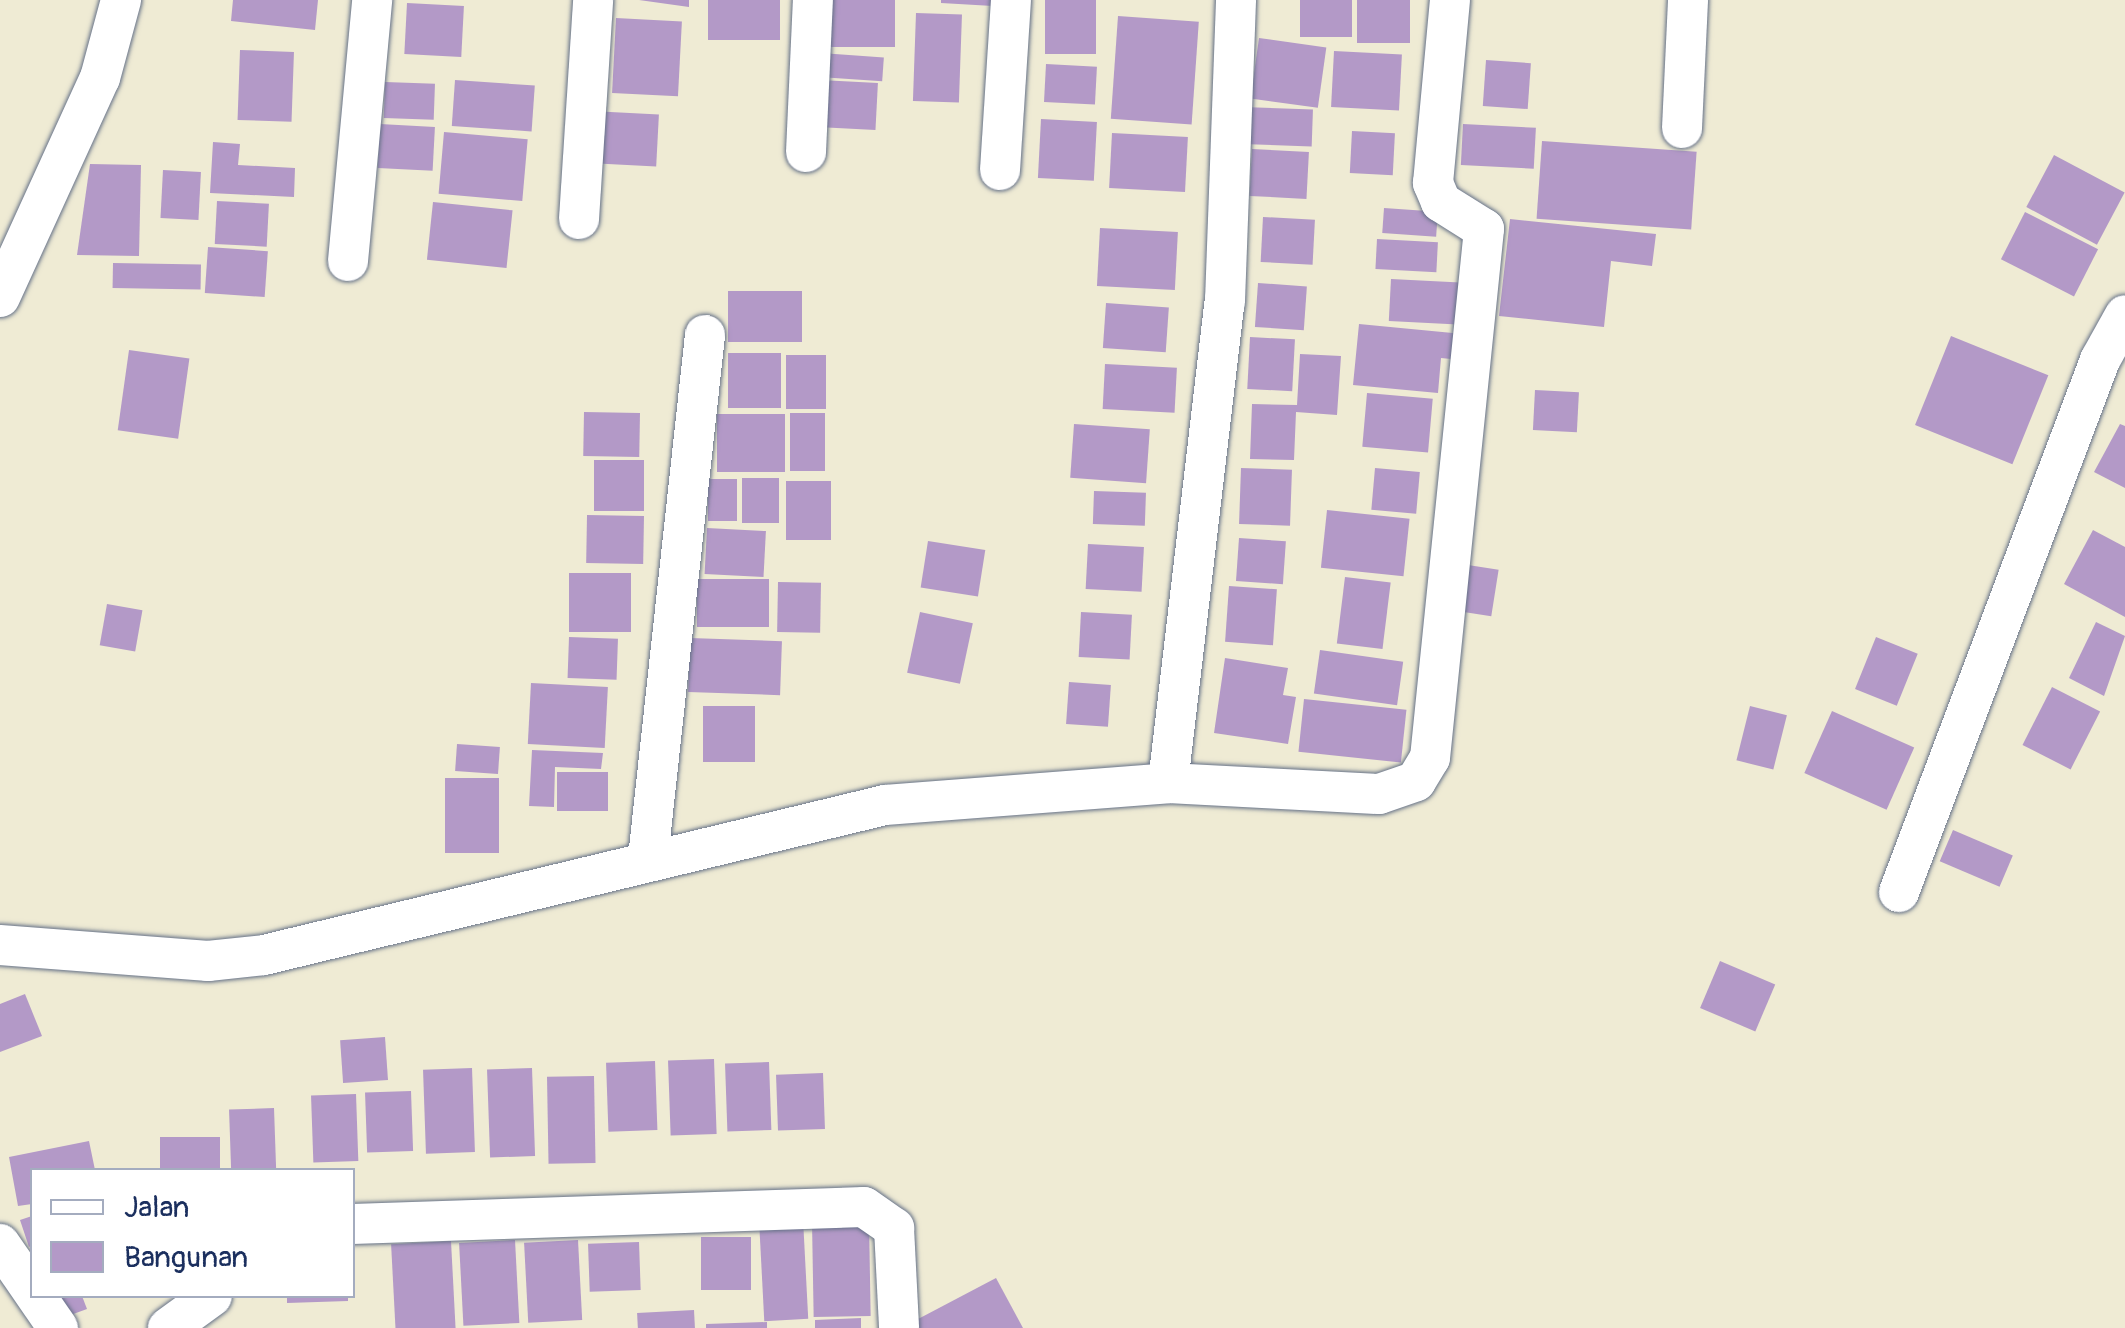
<!DOCTYPE html>
<html>
<head>
<meta charset="utf-8">
<style>
  body { margin:0 }
  #map { position:relative; width:2125px; height:1328px; overflow:hidden; background:#efebd4; font-family:Pangolin,sans-serif }
  div>[style] { position:absolute }
  .building>* { inset:0; background:#b399c7; transform-origin:0 0 }
  .roads { filter:drop-shadow(0 0 2px #657187) drop-shadow(0 0 2px #657187) }
  .minor>* { height:40px; margin:-20px; padding:0 20px; transform-origin:20px; border-radius:20px; background:#fff }
  span { translate:-50% -50%; white-space:nowrap; text-align:center; line-height:1.15; -webkit-text-stroke:8px #fff; paint-order:stroke }
  .legend { position:absolute; left:30px; top:1168px; width:325px; height:130px; box-sizing:border-box; background:#fff; border:2px solid #a4acbf; margin:0; padding:12px 18px; list-style:none; font-size:30px; color:#1b2f5e }
  .legend li { display:flex; align-items:center; gap:20px; height:50px }
  .legend b { width:50px; border:2px solid #a4acbf }
</style>
</head>
<body>
<div id="map">
  <div class="building">
    <div style="clip-path:polygon(233px 0,318px 0,315px 30px,231px 21px)"></div>
    <div style="clip-path:polygon(639px 0,689px 0,689px 7px)"></div>
    <div style="left:708px;top:0;width:72px;height:40px"></div>
    <div style="left:829px;top:0;width:66px;height:47px"></div>
    <div style="clip-path:polygon(941px 0,993px 0,993px 6px,941px 3px)"></div>
    <div style="left:1045px;top:0;width:51px;height:54px"></div>
    <div style="left:1300px;top:0;width:52px;height:37px"></div>
    <div style="left:1357px;top:0;width:53px;height:43px"></div>
    <div style="left:407px;top:3px;width:57px;height:51px;rotate:3deg"></div>
    <div style="left:916px;top:13px;width:46px;height:88px;rotate:2deg"></div>
    <div style="left:1118px;top:16px;width:81px;height:103px;rotate:4deg"></div>
    <div style="left:616px;top:18px;width:66px;height:75px;rotate:3deg"></div>
    <div style="left:1259px;top:38px;width:68px;height:61px;rotate:8deg"></div>
    <div style="left:240px;top:50px;width:54px;height:70px;rotate:2deg"></div>
    <div style="left:1334px;top:51px;width:68px;height:56px;rotate:3deg"></div>
    <div style="left:821px;top:53px;width:63px;height:24px;rotate:4deg"></div>
    <div style="left:1486px;top:60px;width:45px;height:46px;rotate:4deg"></div>
    <div style="left:1046px;top:64px;width:51px;height:38px;rotate:3deg"></div>
    <div style="left:455px;top:80px;width:80px;height:46px;rotate:4deg"></div>
    <div style="left:820px;top:80px;width:58px;height:47px;rotate:3deg"></div>
    <div style="left:385px;top:82px;width:50px;height:36px;rotate:2deg"></div>
    <div style="left:1243px;top:107px;width:70px;height:37px;rotate:2deg"></div>
    <div style="left:591px;top:111px;width:68px;height:52px;rotate:3deg"></div>
    <div style="left:1041px;top:119px;width:56px;height:59px;rotate:3deg"></div>
    <div style="left:380px;top:124px;width:55px;height:44px;rotate:3deg"></div>
    <div style="left:1463px;top:124px;width:73px;height:41px;rotate:3deg"></div>
    <div style="left:1352px;top:131px;width:43px;height:42px;rotate:3deg"></div>
    <div style="left:444px;top:132px;width:84px;height:62px;rotate:5deg"></div>
    <div style="left:1112px;top:133px;width:76px;height:55px;rotate:3deg"></div>
    <div style="left:1542px;top:141px;width:155px;height:78px;rotate:4deg"></div>
    <div style="clip-path:polygon(213px 142px,240px 144px,238px 165px,295px 168px,294px 197px,210px 193px)"></div>
    <div style="left:1252px;top:149px;width:57px;height:47px;rotate:3deg"></div>
    <div style="left:2054px;top:155px;width:80px;height:59px;rotate:28deg"></div>
    <div style="clip-path:polygon(90px 164px,141px 165px,139px 256px,77px 255px)"></div>
    <div style="left:163px;top:170px;width:38px;height:48px;rotate:3deg"></div>
    <div style="left:217px;top:201px;width:52px;height:43px;rotate:3deg"></div>
    <div style="left:433px;top:202px;width:80px;height:58px;rotate:6deg"></div>
    <div style="left:1384px;top:208px;width:54px;height:25px;rotate:4deg"></div>
    <div style="left:2025px;top:212px;width:82px;height:53px;rotate:27deg"></div>
    <div style="left:1263px;top:217px;width:52px;height:45px;rotate:3deg"></div>
    <div style="clip-path:polygon(1510px 219px,1656px 234px,1652px 266px,1611px 261px,1604px 327px,1499px 316px)"></div>
    <div style="left:1100px;top:228px;width:78px;height:58px;rotate:3deg"></div>
    <div style="left:1377px;top:239px;width:61px;height:30px;rotate:3deg"></div>
    <div style="left:208px;top:247px;width:60px;height:46px;rotate:4deg"></div>
    <div style="left:113px;top:263px;width:88px;height:25px;rotate:1deg"></div>
    <div style="left:1391px;top:279px;width:69px;height:42px;rotate:3deg"></div>
    <div style="left:1258px;top:283px;width:49px;height:44px;rotate:4deg"></div>
    <div style="left:728px;top:291px;width:74px;height:51px"></div>
    <div style="left:1106px;top:303px;width:63px;height:45px;rotate:4deg"></div>
    <div style="clip-path:polygon(1359px 324px,1463px 334px,1461px 360px,1441px 358px,1438px 393px,1353px 385px)"></div>
    <div style="left:1951px;top:336px;width:105px;height:96px;rotate:22deg"></div>
    <div style="left:1250px;top:337px;width:45px;height:52px;rotate:3deg"></div>
    <div style="left:129px;top:350px;width:61px;height:81px;rotate:8deg"></div>
    <div style="left:728px;top:353px;width:53px;height:55px"></div>
    <div style="clip-path:polygon(1300px 354px,1341px 356px,1337px 415px,1296px 412px,1294px 460px,1250px 459px,1252px 404px,1297px 405px)"></div>
    <div style="left:786px;top:355px;width:40px;height:54px"></div>
    <div style="left:1105px;top:364px;width:72px;height:45px;rotate:3deg"></div>
    <div style="left:1535px;top:390px;width:44px;height:40px;rotate:3deg"></div>
    <div style="left:1367px;top:393px;width:66px;height:54px;rotate:5deg"></div>
    <div style="left:584px;top:412px;width:56px;height:44px;rotate:1deg"></div>
    <div style="left:790px;top:413px;width:35px;height:58px"></div>
    <div style="left:717px;top:414px;width:68px;height:58px"></div>
    <div style="left:1074px;top:424px;width:76px;height:54px;rotate:4deg"></div>
    <div style="clip-path:polygon(2120px 424px,2125px 426px,2125px 488px,2094px 472px)"></div>
    <div style="left:594px;top:460px;width:50px;height:51px"></div>
    <div style="left:1241px;top:468px;width:51px;height:56px;rotate:2deg"></div>
    <div style="left:1375px;top:468px;width:45px;height:42px;rotate:5deg"></div>
    <div style="left:742px;top:478px;width:37px;height:45px"></div>
    <div style="left:708px;top:479px;width:29px;height:42px"></div>
    <div style="left:786px;top:481px;width:45px;height:59px"></div>
    <div style="left:1094px;top:491px;width:52px;height:33px;rotate:2deg"></div>
    <div style="left:1327px;top:510px;width:83px;height:58px;rotate:6deg"></div>
    <div style="left:644px;top:516px;width:48px;height:57px;rotate:91deg"></div>
    <div style="left:707px;top:528px;width:59px;height:46px;rotate:3deg"></div>
    <div style="clip-path:polygon(2093px 530px,2125px 547px,2125px 617px,2064px 584px)"></div>
    <div style="left:1239px;top:538px;width:47px;height:43px;rotate:4deg"></div>
    <div style="left:928px;top:541px;width:58px;height:47px;rotate:9deg"></div>
    <div style="left:1088px;top:544px;width:56px;height:45px;rotate:3deg"></div>
    <div style="left:1468px;top:565px;width:31px;height:47px;rotate:9deg"></div>
    <div style="left:631px;top:573px;width:59px;height:62px;rotate:90deg"></div>
    <div style="left:1345px;top:577px;width:46px;height:67px;rotate:7deg"></div>
    <div style="left:697px;top:579px;width:72px;height:48px"></div>
    <div style="left:778px;top:582px;width:43px;height:50px;rotate:1deg"></div>
    <div style="left:1229px;top:586px;width:48px;height:56px;rotate:4deg"></div>
    <div style="left:107px;top:604px;width:36px;height:42px;rotate:10deg"></div>
    <div style="left:920px;top:612px;width:54px;height:62px;rotate:12deg"></div>
    <div style="left:1081px;top:612px;width:51px;height:45px;rotate:3deg"></div>
    <div style="clip-path:polygon(2096px 622px,2125px 636px,2104px 696px,2069px 678px)"></div>
    <div style="left:569px;top:637px;width:49px;height:41px;rotate:2deg"></div>
    <div style="left:1876px;top:637px;width:45px;height:56px;rotate:22deg"></div>
    <div style="left:690px;top:638px;width:92px;height:54px;rotate:2deg"></div>
    <div style="left:1320px;top:650px;width:84px;height:44px;rotate:8deg"></div>
    <div style="clip-path:polygon(1225px 658px,1288px 668px,1283px 695px,1296px 697px,1288px 744px,1214px 733px)"></div>
    <div style="left:1069px;top:682px;width:42px;height:42px;rotate:4deg"></div>
    <div style="left:531px;top:683px;width:77px;height:61px;rotate:3deg"></div>
    <div style="left:2052px;top:687px;width:54px;height:65px;rotate:27deg"></div>
    <div style="left:1304px;top:699px;width:103px;height:53px;rotate:6deg"></div>
    <div style="left:703px;top:706px;width:52px;height:56px"></div>
    <div style="left:1750px;top:706px;width:38px;height:56px;rotate:14deg"></div>
    <div style="left:1832px;top:711px;width:90px;height:68px;rotate:24deg"></div>
    <div style="left:457px;top:744px;width:43px;height:27px;rotate:4deg"></div>
    <div style="clip-path:polygon(532px 750px,603px 753px,601px 769px,555px 767px,554px 807px,529px 806px)"></div>
    <div style="left:557px;top:772px;width:51px;height:39px"></div>
    <div style="left:445px;top:778px;width:54px;height:75px"></div>
    <div style="left:1953px;top:830px;width:65px;height:34px;rotate:23deg"></div>
    <div style="left:1720px;top:961px;width:60px;height:51px;rotate:23deg"></div>
    <div style="clip-path:polygon(25px 994px,42px 1036px,0 1052px,0 1004px)"></div>
    <div style="left:385px;top:1037px;width:43px;height:45px;rotate:86deg"></div>
    <div style="left:714px;top:1059px;width:75px;height:46px;rotate:88deg"></div>
    <div style="left:655px;top:1061px;width:69px;height:49px;rotate:88deg"></div>
    <div style="left:769px;top:1062px;width:68px;height:44px;rotate:88deg"></div>
    <div style="left:472px;top:1068px;width:84px;height:49px;rotate:88deg"></div>
    <div style="left:532px;top:1068px;width:88px;height:45px;rotate:88deg"></div>
    <div style="left:823px;top:1073px;width:56px;height:47px;rotate:88deg"></div>
    <div style="left:594px;top:1076px;width:87px;height:47px;rotate:89deg"></div>
    <div style="left:411px;top:1091px;width:60px;height:46px;rotate:88deg"></div>
    <div style="left:356px;top:1094px;width:67px;height:45px;rotate:88deg"></div>
    <div style="left:274px;top:1108px;width:62px;height:45px;rotate:88deg"></div>
    <div style="left:220px;top:1137px;width:33px;height:60px;rotate:90deg"></div>
    <div style="clip-path:polygon(89px 1141px,95px 1170px,32px 1170px,32px 1204px,18px 1206px,9px 1157px)"></div>
    <div style="clip-path:polygon(32px 1216px,32px 1245px,29px 1247px,20px 1220px)"></div>
    <div style="left:803px;top:1219px;width:100px;height:44px;rotate:87deg"></div>
    <div style="left:869px;top:1221px;width:95px;height:57px;rotate:89deg"></div>
    <div style="left:701px;top:1237px;width:50px;height:53px"></div>
    <div style="left:515px;top:1240px;width:83px;height:56px;rotate:87deg"></div>
    <div style="left:578px;top:1240px;width:80px;height:54px;rotate:87deg"></div>
    <div style="left:451px;top:1241px;width:87px;height:60px;rotate:87deg"></div>
    <div style="left:639px;top:1242px;width:48px;height:51px;rotate:88deg"></div>
    <div style="clip-path:polygon(996px 1278px,1023px 1328px,901px 1328px)"></div>
    <div style="clip-path:polygon(57px 1296px,82px 1296px,87px 1309px,65px 1317px)"></div>
    <div style="clip-path:polygon(287px 1296px,348px 1296px,348px 1301px,287px 1303px)"></div>
    <div style="left:694px;top:1310px;width:18px;height:57px;rotate:87deg"></div>
    <div style="clip-path:polygon(861px 1318px,861px 1328px,815px 1328px,815px 1320px)"></div>
    <div style="clip-path:polygon(767px 1322px,767px 1328px,706px 1328px,706px 1324px)"></div>
  </div>
  <div class="roads">
    <div class="minor">
      <div style="left:1682px;top:128px;width:128px;rotate:-87.3deg"></div>
      <div style="left:806px;top:152px;width:152px;rotate:-87.4deg"></div>
      <div style="left:1000px;top:170px;width:170px;rotate:-86.3deg"></div>
      <div style="left:579px;top:219px;width:219px;rotate:-86.3deg"></div>
      <div style="left:348px;top:261px;width:262px;rotate:-84.7deg"></div>
      <div style="left:0;top:297px;width:241px;rotate:-65.5deg"></div>
      <div style="left:100px;top:78px;width:81px;rotate:-74.9deg"></div>
      <div style="left:1168px;top:783px;width:485px;rotate:-83.3deg"></div>
      <div style="left:1225px;top:301px;width:301px;rotate:-87.9deg"></div>
      <div style="left:648px;top:858px;width:526px;rotate:-83.78deg"></div>
      <div style="left:1899px;top:892px;width:569px;rotate:-69.3deg"></div>
      <div style="left:2100px;top:360px;width:51px;rotate:-60.9deg"></div>
      <div style="left:0;top:945px;width:209px;rotate:4.4deg"></div>
      <div style="left:208px;top:961px;width:56px;rotate:-6.1deg"></div>
      <div style="left:264px;top:955px;width:639px;rotate:-13.58deg"></div>
      <div style="left:885px;top:805px;width:284px;rotate:-4.4deg"></div>
      <div style="left:1168px;top:783px;width:211px;rotate:3deg"></div>
      <div style="left:1379px;top:794px;width:39px;rotate:-19deg"></div>
      <div style="left:1416px;top:781px;width:27px;rotate:-59deg"></div>
      <div style="left:1430px;top:758px;width:532px;rotate:-84.17deg"></div>
      <div style="left:1484px;top:229px;width:51px;rotate:-147.9deg"></div>
      <div style="left:1441px;top:202px;width:21px;rotate:-113deg"></div>
      <div style="left:1433px;top:183px;width:184px;rotate:-84.7deg"></div>
      <div style="left:352px;top:1224px;width:512px;rotate:-1.9deg"></div>
      <div style="left:864px;top:1207px;width:37px;rotate:35deg"></div>
      <div style="left:894px;top:1228px;width:100px;rotate:87.1deg"></div>
      <div style="left:0;top:1244px;width:102px;rotate:55.4deg"></div>
      <div style="left:168px;top:1328px;width:54px;rotate:-36deg"></div>
    </div>
  </div>
  <ul class="legend">
  <li><b style="height:12px;background:#fff"></b>Jalan</li>
  <li><b style="height:28px;background:#b399c7"></b>Bangunan</li>
  </ul>
</div>
</body>
</html>
